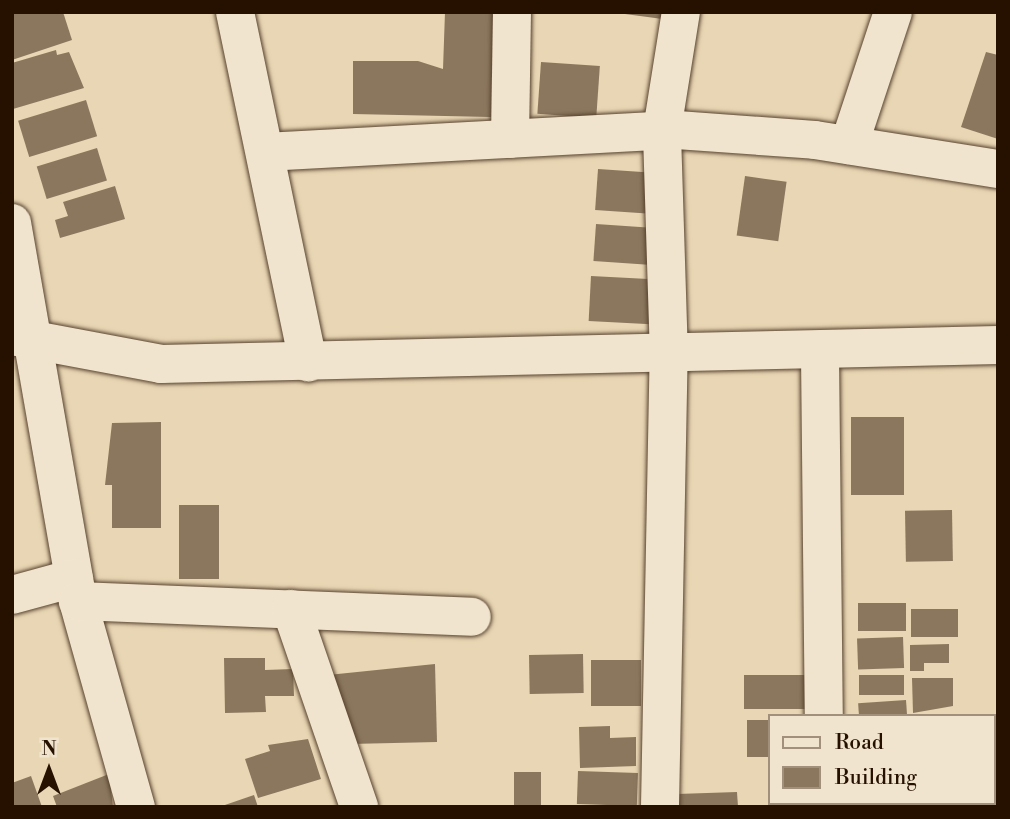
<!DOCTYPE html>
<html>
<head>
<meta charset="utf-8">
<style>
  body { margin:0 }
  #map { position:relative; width:1010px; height:819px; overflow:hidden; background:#e9d6b4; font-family:"Libre Bodoni",serif }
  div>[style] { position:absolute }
  .building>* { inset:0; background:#8b775e; transform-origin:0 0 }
  .roads { filter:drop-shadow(0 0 2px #57422e) drop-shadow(0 0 2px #57422e) }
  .minor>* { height:38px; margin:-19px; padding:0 19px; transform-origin:19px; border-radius:19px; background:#f1e4ce }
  span { translate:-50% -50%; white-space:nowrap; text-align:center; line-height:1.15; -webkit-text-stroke:5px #f1e4ce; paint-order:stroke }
  .frame { position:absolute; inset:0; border:14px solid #261101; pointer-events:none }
  .legend { position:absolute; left:768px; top:714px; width:228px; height:91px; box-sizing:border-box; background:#f1e4ce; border:2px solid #a0907c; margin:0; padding:9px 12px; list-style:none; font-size:21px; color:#261101 }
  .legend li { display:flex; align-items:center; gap:14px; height:35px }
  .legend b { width:35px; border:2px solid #a0907c }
  .north { position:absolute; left:14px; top:735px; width:70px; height:70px; -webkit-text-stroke:5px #f1e4ce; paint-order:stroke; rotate:0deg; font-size:19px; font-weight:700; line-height:28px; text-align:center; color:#261101 }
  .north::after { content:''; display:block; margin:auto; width:24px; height:32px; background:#261101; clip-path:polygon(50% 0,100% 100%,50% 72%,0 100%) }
</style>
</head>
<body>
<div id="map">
  <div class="building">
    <div style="clip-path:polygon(63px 12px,72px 40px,12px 60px,12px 14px)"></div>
    <div style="clip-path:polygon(445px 12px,493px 12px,491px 117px,353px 114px,353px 61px,418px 61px,443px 69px)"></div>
    <div style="clip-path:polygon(610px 12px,671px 12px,670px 20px)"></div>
    <div style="clip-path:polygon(56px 50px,57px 55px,69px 52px,84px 88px,13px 109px,12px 63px)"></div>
    <div style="clip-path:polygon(986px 52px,998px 55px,998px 139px,961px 127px)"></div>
    <div style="left:541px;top:62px;width:59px;height:52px;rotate:4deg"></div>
    <div style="left:86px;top:100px;width:38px;height:71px;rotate:73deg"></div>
    <div style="left:97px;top:148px;width:34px;height:63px;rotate:73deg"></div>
    <div style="left:598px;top:169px;width:59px;height:41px;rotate:4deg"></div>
    <div style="left:745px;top:176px;width:42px;height:60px;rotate:8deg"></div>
    <div style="clip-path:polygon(115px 186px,125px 219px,60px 238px,55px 220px,68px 216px,63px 202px)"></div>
    <div style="left:596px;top:224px;width:55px;height:37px;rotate:4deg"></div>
    <div style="left:591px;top:276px;width:67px;height:45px;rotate:3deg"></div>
    <div style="left:851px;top:417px;width:53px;height:78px"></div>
    <div style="clip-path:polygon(161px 422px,161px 528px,112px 528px,112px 485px,105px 485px,112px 423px)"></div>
    <div style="left:179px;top:505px;width:40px;height:74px"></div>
    <div style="left:952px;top:510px;width:51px;height:47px;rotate:89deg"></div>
    <div style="left:906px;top:603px;width:28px;height:48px;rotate:90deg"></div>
    <div style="left:958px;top:609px;width:28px;height:47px;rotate:90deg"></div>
    <div style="left:903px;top:637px;width:31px;height:46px;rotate:88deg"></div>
    <div style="clip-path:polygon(949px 644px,949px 663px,924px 663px,924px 671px,910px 671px,910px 645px)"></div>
    <div style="left:583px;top:654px;width:39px;height:54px;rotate:89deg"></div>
    <div style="clip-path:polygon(224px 658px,265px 658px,265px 670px,293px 669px,294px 696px,265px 696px,266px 712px,225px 713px)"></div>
    <div style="left:641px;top:660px;width:46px;height:50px;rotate:90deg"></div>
    <div style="clip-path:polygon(435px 664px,437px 742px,350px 744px,328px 675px)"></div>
    <div style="left:806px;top:675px;width:34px;height:62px;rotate:90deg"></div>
    <div style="left:904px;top:675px;width:20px;height:45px;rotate:90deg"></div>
    <div style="clip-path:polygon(912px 678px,953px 678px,953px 706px,913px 713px)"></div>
    <div style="left:906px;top:700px;width:16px;height:48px;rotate:86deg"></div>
    <div style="left:747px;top:720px;width:23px;height:37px"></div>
    <div style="clip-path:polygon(610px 726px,610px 738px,636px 737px,636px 766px,580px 768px,579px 727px)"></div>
    <div style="clip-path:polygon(308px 739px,321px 779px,258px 798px,245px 759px,270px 751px,268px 745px)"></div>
    <div style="left:578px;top:771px;width:60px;height:33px;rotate:2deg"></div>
    <div style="left:514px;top:772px;width:27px;height:35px"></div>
    <div style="clip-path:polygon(109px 774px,113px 807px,57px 807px,53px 796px)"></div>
    <div style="clip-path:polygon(31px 776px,42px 807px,12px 807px,12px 783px)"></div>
    <div style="clip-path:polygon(737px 792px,738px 807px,677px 807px,677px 794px)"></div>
    <div style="clip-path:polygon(254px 795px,258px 807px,223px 807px,222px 806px)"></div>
  </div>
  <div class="roads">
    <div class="minor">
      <div style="left:235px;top:12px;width:358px;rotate:78.2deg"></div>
      <div style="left:510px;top:139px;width:127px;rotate:-89.1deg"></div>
      <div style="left:849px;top:145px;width:140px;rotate:-71.7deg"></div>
      <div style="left:265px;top:152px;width:413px;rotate:-3.1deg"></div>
      <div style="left:677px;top:130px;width:138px;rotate:4.1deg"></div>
      <div style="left:815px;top:140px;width:185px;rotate:9deg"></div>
      <div style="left:12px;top:223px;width:384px;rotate:80.1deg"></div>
      <div style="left:78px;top:601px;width:214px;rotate:74.3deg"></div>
      <div style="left:12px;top:336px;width:152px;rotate:10.6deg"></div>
      <div style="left:161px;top:364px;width:837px;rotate:-1.3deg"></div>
      <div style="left:820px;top:354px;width:362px;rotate:89.4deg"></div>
      <div style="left:12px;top:595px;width:64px;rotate:-15.3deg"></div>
      <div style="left:78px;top:601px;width:394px;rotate:2.3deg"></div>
      <div style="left:291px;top:609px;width:209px;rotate:71deg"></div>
      <div style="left:825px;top:803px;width:4px;rotate:90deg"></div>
      <div style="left:660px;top:807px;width:450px;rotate:-88.9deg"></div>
      <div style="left:669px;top:357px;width:227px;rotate:-91.8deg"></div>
      <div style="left:662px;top:130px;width:120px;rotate:-80.9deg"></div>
    </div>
  </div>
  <div class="frame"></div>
  <ul class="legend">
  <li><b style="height:9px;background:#f1e4ce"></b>Road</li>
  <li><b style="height:19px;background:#8b775e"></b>Building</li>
  </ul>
  <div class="north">N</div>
</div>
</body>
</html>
